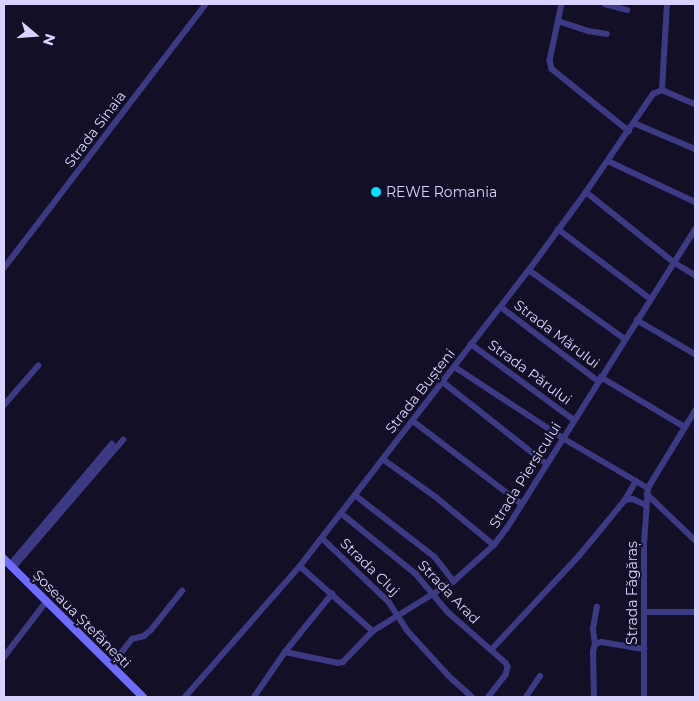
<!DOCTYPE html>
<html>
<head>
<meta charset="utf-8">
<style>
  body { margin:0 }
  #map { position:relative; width:699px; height:701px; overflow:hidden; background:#130f26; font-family:Montserrat,sans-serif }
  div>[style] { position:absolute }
  .street>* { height:5.5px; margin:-2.75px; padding:0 2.75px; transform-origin:2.75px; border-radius:2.75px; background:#3d3a85 }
  .secondary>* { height:8px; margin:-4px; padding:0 4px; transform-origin:4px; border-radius:4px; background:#6f6bff }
  .dots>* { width:14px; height:14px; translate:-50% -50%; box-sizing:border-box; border:2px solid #130f26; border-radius:50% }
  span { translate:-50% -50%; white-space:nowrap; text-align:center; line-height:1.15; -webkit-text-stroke:4px #130f26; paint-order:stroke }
  .street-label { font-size:14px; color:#d9d4ff }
  .poi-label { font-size:14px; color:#d9d4ff }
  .left { translate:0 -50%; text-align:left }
  .frame { position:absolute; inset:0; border:5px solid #d9d4ff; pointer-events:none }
  .north { position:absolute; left:10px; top:10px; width:50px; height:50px; -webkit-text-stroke:4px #130f26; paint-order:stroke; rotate:108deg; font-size:14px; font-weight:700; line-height:20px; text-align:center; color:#d9d4ff }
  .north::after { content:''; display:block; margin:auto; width:18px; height:22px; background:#d9d4ff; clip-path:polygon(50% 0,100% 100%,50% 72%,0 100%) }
</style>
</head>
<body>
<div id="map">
  <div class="street">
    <div style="left:562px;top:4px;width:58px;rotate:101.9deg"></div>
    <div style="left:550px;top:61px;width:8px;rotate:76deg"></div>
    <div style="left:552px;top:69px;width:99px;rotate:38.8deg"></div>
    <div style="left:605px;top:4px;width:23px;rotate:15deg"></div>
    <div style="left:558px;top:21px;width:32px;rotate:18deg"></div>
    <div style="left:588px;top:31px;width:19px;rotate:9deg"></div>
    <div style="left:662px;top:90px;width:86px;rotate:-86.7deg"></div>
    <div style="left:662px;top:90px;width:36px;rotate:23deg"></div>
    <div style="left:634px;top:123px;width:66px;rotate:23.1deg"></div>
    <div style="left:608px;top:161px;width:96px;rotate:25.2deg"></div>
    <div style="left:586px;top:192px;width:114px;rotate:38.6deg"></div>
    <div style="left:675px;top:263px;width:23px;rotate:31deg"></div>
    <div style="left:558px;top:229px;width:116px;rotate:37deg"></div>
    <div style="left:4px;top:268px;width:332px;rotate:-52.6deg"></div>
    <div style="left:529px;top:270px;width:118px;rotate:35.7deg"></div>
    <div style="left:501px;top:307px;width:122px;rotate:37.3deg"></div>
    <div style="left:637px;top:320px;width:67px;rotate:30.4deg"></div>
    <div style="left:471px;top:344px;width:128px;rotate:36.4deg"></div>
    <div style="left:455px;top:367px;width:129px;rotate:33.3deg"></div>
    <div style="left:563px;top:438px;width:99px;rotate:30.5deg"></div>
    <div style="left:601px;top:377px;width:98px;rotate:30.8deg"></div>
    <div style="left:443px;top:382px;width:132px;rotate:38.3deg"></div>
    <div style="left:4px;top:405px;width:52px;rotate:-48.9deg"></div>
    <div style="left:413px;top:421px;width:137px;rotate:37.3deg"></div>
    <div style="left:383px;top:459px;width:65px;rotate:35.6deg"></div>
    <div style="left:436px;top:497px;width:75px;rotate:39.6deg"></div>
    <div style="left:647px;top:494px;width:66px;rotate:43.8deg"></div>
    <div style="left:355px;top:495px;width:101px;rotate:37.8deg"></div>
    <div style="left:435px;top:557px;width:31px;rotate:52deg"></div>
    <div style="left:625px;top:500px;width:22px;rotate:-60deg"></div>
    <div style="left:341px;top:513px;width:97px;rotate:39.1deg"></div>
    <div style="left:416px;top:574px;width:50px;rotate:49.9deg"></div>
    <div style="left:448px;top:612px;width:77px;rotate:41.3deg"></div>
    <div style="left:506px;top:663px;width:4px;rotate:63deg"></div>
    <div style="left:508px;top:667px;width:8px;rotate:104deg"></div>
    <div style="left:506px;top:675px;width:28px;rotate:128deg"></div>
    <div style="left:322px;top:538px;width:93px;rotate:43.7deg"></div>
    <div style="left:389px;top:602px;width:33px;rotate:57deg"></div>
    <div style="left:407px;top:630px;width:62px;rotate:47.6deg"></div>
    <div style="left:449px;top:676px;width:31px;rotate:42deg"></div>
    <div style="left:10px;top:565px;width:158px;rotate:-49.9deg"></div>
    <div style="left:300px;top:566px;width:98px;rotate:41.7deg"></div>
    <div style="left:13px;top:568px;width:169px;rotate:-49.3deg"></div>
    <div style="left:644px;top:612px;width:51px"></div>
    <div style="left:595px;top:644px;width:15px;rotate:-98deg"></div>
    <div style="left:593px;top:629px;width:22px;rotate:-80deg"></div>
    <div style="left:491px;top:650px;width:129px;rotate:-46.9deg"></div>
    <div style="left:579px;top:556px;width:72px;rotate:-50.6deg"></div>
    <div style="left:625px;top:500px;width:8px;rotate:-7deg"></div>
    <div style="left:633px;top:499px;width:14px;rotate:25deg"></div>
    <div style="left:285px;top:652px;width:54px;rotate:11.7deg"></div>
    <div style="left:338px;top:663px;width:5px;rotate:-11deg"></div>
    <div style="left:343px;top:662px;width:43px;rotate:-45.9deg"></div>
    <div style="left:373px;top:631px;width:95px;rotate:-31.7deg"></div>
    <div style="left:454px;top:581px;width:54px;rotate:-42deg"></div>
    <div style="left:494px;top:545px;width:21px;rotate:-53deg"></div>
    <div style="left:507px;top:528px;width:352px;rotate:-57.8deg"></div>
    <div style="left:4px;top:657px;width:69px;rotate:-52.6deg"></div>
    <div style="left:111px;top:666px;width:34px;rotate:-52deg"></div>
    <div style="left:132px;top:639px;width:12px;rotate:-14deg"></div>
    <div style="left:144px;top:636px;width:9px;rotate:-41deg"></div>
    <div style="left:151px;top:630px;width:50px;rotate:-51.5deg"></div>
    <div style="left:185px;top:697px;width:174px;rotate:-48.7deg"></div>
    <div style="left:300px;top:566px;width:374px;rotate:-52.3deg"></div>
    <div style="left:529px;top:270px;width:97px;rotate:-53.8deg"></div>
    <div style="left:586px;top:192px;width:119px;rotate:-55.6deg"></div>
    <div style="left:653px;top:94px;width:10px;rotate:-24deg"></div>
    <div style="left:254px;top:697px;width:55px;rotate:-55.4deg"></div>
    <div style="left:285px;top:652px;width:75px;rotate:-51deg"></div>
    <div style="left:526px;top:697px;width:25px;rotate:-56deg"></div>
    <div style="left:594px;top:697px;width:45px;rotate:-91.3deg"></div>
    <div style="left:593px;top:652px;width:8px;rotate:-76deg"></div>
    <div style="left:595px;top:644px;width:7px;rotate:-16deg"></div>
    <div style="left:602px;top:642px;width:43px;rotate:9.5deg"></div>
    <div style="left:644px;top:697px;width:153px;rotate:-90deg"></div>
    <div style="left:644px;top:544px;width:56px;rotate:-85.9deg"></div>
    <div style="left:648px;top:488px;width:90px;rotate:-58.6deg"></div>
  </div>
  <div class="secondary">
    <div style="left:4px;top:559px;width:196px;rotate:44.8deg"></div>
  </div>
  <div class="dots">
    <div style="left:376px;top:192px;background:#00e5ff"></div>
  </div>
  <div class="street-label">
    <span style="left:95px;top:129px;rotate:-53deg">Strada Sinaia</span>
    <span style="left:557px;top:334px;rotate:37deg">Strada Mărului</span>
    <span style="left:530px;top:372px;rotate:36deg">Strada Părului</span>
    <span style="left:420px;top:391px;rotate:-52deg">Strada Bușteni</span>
    <span style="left:525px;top:475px;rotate:-58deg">Strada Piersicului</span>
    <span style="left:370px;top:567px;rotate:44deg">Strada Cluj</span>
    <span style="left:449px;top:592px;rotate:46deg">Strada Arad</span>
    <span style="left:632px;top:593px;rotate:-90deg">Strada Făgăraș</span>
    <span style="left:82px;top:619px;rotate:45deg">Șoseaua Ștefănești</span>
  </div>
  <div class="poi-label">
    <span class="left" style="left:386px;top:192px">REWE Romania</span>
  </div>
  <div class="frame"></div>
  <div class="north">N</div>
</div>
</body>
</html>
